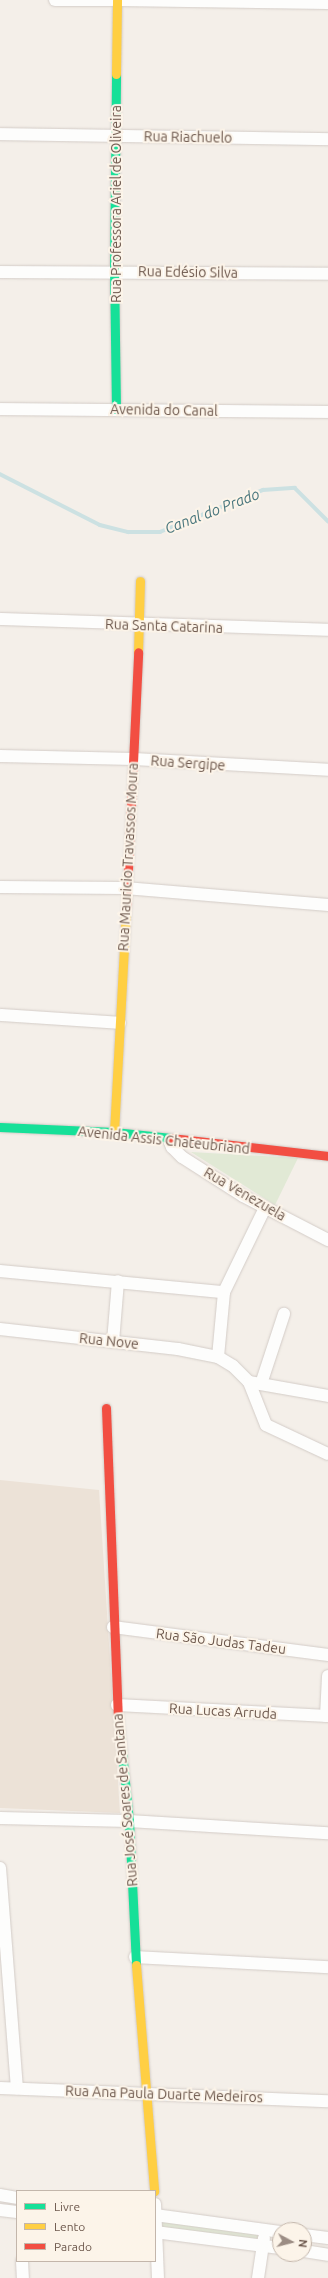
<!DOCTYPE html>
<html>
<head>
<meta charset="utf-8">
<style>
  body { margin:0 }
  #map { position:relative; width:328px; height:2278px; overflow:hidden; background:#f4efe9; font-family:Ubuntu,sans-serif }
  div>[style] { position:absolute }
  .residential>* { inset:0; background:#ece2d7 }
  .green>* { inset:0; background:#e1e9d5; transform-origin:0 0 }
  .stream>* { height:3.5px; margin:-1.75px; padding:0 1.75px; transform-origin:1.75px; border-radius:1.75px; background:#cce1e2 }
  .roads { filter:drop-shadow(0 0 1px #d3ccc7) drop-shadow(0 0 1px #d3ccc7) }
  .street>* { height:12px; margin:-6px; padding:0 6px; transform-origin:6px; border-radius:6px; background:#fdfdfc }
  .fast>* { height:9px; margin:-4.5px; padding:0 4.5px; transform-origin:4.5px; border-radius:4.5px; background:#16e098 }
  .slow>* { height:9px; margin:-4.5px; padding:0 4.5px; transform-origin:4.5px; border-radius:4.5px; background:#ffcf43 }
  .jam>* { height:9px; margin:-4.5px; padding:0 4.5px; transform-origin:4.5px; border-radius:4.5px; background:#f24e42 }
  span { translate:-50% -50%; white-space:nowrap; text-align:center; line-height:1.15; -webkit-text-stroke:4px #fcf4e9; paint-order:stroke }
  .street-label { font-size:14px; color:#6d584d }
  .water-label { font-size:15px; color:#4a777e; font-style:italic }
  .legend { position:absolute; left:16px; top:2190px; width:140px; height:72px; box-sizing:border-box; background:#fcf4e9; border:1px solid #c3b6ab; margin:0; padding:5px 7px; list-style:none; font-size:12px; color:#6d584d }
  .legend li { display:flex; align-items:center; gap:8px; height:20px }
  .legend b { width:20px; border:1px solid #c3b6ab }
  .north { position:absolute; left:272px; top:2222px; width:40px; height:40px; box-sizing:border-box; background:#fcf4e9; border:1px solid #c3b6ab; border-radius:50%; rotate:97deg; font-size:11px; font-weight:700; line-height:16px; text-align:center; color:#6d584d }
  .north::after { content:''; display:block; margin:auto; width:14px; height:18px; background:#9c8d84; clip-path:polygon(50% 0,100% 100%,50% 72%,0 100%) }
</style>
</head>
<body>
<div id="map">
  <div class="residential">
    <div style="clip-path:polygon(0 1480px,99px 1490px,120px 1813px,0 1808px)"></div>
  </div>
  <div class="green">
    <div style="clip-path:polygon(191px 1152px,298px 1158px,275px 1205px)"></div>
    <div style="left:158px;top:2218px;width:105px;height:10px;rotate:8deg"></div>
  </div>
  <div class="stream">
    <div style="left:0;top:474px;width:112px;rotate:27deg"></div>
    <div style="left:100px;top:525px;width:29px;rotate:14deg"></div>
    <div style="left:128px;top:532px;width:32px"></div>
    <div style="left:160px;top:532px;width:111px;rotate:-22.2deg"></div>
    <div style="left:263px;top:490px;width:32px;rotate:-4deg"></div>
    <div style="left:295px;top:488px;width:47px;rotate:45deg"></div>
  </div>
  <div class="roads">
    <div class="street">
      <div style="left:55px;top:0;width:57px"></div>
      <div style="left:118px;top:0;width:210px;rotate:0.8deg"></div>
      <div style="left:0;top:134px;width:328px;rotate:0.9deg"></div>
      <div style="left:0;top:272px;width:328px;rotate:0.3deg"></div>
      <div style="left:0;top:409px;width:328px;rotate:0.5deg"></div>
      <div style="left:0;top:619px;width:328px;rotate:1.9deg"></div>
      <div style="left:0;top:756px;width:134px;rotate:1.3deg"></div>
      <div style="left:134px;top:759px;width:194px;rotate:3.2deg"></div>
      <div style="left:0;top:887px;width:125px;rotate:0.5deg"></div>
      <div style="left:125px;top:888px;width:204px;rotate:4.8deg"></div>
      <div style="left:0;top:1015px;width:120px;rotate:3.8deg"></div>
      <div style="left:169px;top:1140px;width:8px;rotate:67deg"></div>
      <div style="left:172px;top:1147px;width:14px;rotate:45deg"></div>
      <div style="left:182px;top:1157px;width:72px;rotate:32.6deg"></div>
      <div style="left:243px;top:1196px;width:96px;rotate:27.4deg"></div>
      <div style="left:0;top:1271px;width:225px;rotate:5.4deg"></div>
      <div style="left:0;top:1329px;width:179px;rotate:6.4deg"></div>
      <div style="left:178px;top:1349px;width:41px;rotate:11.3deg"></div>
      <div style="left:218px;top:1357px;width:17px;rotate:31deg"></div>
      <div style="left:233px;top:1366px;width:23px;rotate:45deg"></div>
      <div style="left:249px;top:1382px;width:46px;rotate:68.4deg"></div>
      <div style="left:266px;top:1425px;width:68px;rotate:25.1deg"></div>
      <div style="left:113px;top:1342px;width:61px;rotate:-85.3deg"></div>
      <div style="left:218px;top:1357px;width:65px;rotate:-84.7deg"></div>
      <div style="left:224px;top:1292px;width:93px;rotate:-64deg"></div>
      <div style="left:249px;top:1382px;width:80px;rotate:10deg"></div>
      <div style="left:261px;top:1384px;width:74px;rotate:-71.8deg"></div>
      <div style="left:113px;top:1627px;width:217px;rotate:7.4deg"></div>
      <div style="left:117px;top:1705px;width:211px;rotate:3deg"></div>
      <div style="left:326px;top:1716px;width:40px;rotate:-87.1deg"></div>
      <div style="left:0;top:1818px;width:129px;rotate:1.3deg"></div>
      <div style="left:129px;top:1821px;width:199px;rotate:3.5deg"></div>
      <div style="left:0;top:1868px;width:221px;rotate:85.6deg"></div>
      <div style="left:135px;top:1957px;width:193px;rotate:3deg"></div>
      <div style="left:0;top:2088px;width:328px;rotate:2.3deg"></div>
      <div style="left:0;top:2195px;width:17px;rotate:10deg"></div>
      <div style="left:155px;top:2204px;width:74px;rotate:87.7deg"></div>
      <div style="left:0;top:2210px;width:17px;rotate:7deg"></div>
      <div style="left:155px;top:2215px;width:126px;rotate:7.7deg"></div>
      <div style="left:155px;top:2232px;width:126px;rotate:7.3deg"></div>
      <div style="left:304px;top:2235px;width:24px;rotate:7deg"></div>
      <div style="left:304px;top:2251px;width:24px;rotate:9deg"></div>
      <div style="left:22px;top:2261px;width:17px;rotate:87deg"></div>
      <div style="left:258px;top:2278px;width:40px;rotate:-81.5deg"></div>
    </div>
    <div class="fast">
      <div style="left:116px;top:409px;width:138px;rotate:-90.8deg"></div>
      <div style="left:114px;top:271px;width:197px;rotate:-89.4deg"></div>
      <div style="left:0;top:1127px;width:114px;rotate:2.5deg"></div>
      <div style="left:114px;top:1132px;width:57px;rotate:6deg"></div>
      <div style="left:118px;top:1714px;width:108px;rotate:84.1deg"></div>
      <div style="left:129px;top:1821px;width:144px;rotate:87.2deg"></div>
    </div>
    <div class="slow">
      <div style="left:116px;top:74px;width:74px;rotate:-89.2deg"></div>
      <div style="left:138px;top:652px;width:71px;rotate:-88.4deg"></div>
      <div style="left:114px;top:1132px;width:221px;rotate:-86.9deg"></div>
      <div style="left:136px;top:1965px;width:227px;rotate:85.4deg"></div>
    </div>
    <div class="jam">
      <div style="left:126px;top:911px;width:259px;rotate:-87.3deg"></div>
      <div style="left:171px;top:1138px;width:158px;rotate:6.5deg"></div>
      <div style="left:106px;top:1408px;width:306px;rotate:87.8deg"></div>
    </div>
  </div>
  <div class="street-label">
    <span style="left:188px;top:137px;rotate:1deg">Rua Riachuelo</span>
    <span style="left:116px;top:204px;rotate:-90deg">Rua Professora Ariel de Oliveira</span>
    <span style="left:188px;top:272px;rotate:1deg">Rua Edésio Silva</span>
    <span style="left:164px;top:410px;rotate:1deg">Avenida do Canal</span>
    <span style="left:164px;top:626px;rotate:2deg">Rua Santa Catarina</span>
    <span style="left:188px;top:763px;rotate:4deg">Rua Sergipe</span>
    <span style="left:128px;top:857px;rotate:-87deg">Rua Mauricio Travassos Moura</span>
    <span style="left:164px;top:1140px;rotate:6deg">Avenida Assis Chateubriand</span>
    <span style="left:245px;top:1194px;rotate:30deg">Rua Venezuela</span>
    <span style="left:109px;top:1341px;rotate:6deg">Rua Nove</span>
    <span style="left:221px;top:1641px;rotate:7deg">Rua São Judas Tadeu</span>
    <span style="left:223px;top:1711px;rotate:3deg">Rua Lucas Arruda</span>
    <span style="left:125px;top:1800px;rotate:-95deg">Rua José Soares de Santana</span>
    <span style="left:164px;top:2094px;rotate:2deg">Rua Ana Paula Duarte Medeiros</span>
  </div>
  <div class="water-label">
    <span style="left:212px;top:511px;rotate:-21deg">Canal do Prado</span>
  </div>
  <ul class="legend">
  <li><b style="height:5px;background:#16e098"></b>Livre</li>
  <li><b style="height:5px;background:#ffcf43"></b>Lento</li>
  <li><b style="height:5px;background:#f24e42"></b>Parado</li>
  </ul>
  <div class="north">N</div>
</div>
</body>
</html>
